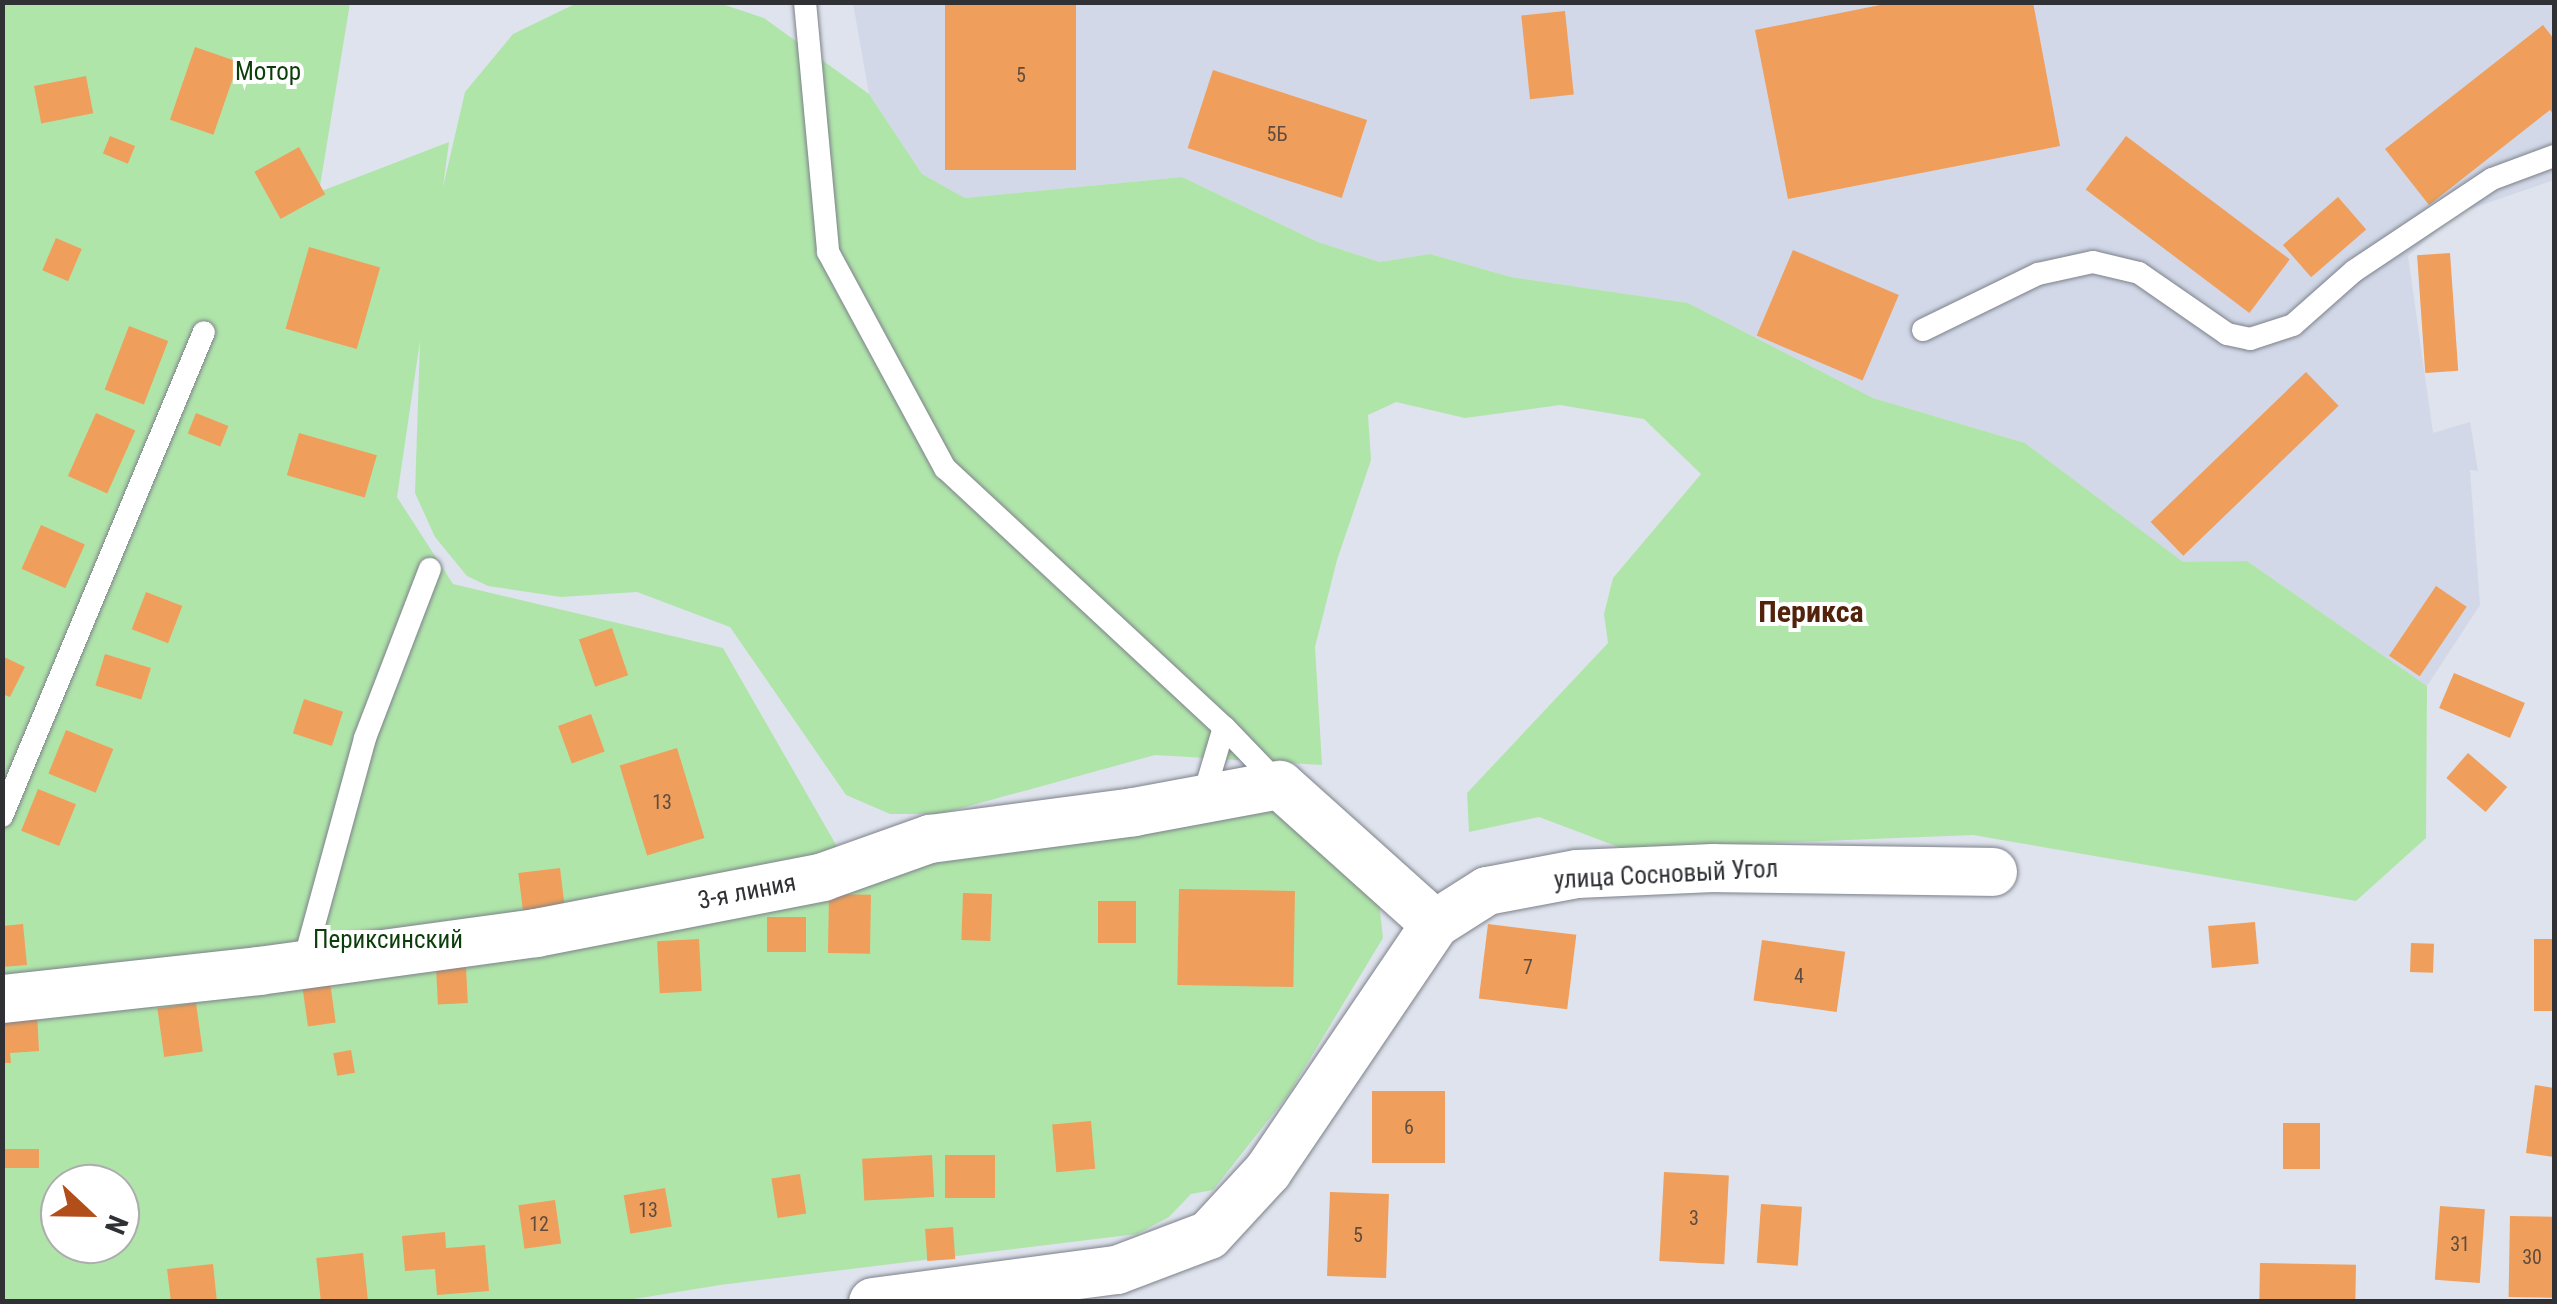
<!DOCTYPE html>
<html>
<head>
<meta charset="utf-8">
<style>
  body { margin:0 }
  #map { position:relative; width:2557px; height:1304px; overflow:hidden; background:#dfe3ed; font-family:"Roboto Condensed",sans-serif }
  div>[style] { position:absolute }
  .built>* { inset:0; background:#d2d8e8 }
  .green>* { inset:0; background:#b0e5aa }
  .building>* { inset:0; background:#ef9f5b; transform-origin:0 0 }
  .roads { filter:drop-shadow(0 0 2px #7d818a) drop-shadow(0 0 2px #7d818a) }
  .service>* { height:22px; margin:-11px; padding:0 11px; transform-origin:11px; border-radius:11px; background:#fff }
  .minor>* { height:48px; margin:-24px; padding:0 24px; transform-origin:24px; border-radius:24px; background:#fff }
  span { translate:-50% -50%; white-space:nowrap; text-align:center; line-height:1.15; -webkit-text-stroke:8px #fff; paint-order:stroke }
  .number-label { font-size:20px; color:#604c3e }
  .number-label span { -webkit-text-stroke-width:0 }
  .park-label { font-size:25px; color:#0c3d0a }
  .street-label { font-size:25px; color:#303135 }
  .quarter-label { font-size:30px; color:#52220a; font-weight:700 }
  .frame { position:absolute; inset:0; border:5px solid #303135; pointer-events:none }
  .north { position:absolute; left:40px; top:1164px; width:100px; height:100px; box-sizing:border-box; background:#fff; border:2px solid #acadae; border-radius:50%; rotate:112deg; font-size:28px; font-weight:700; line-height:40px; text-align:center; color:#303135 }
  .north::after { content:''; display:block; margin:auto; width:35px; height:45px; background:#b24e1a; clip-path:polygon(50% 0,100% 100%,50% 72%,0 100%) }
</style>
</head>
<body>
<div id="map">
  <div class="built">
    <div style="clip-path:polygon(853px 3px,2554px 3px,2554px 180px,2458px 213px,2408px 256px,2433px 433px,2470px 422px,2478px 471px,2470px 470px,2480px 605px,2427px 686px,2247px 561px,2183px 563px,2025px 443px,1873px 398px,1688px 303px,1511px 277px,1430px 254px,1381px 262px,1318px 242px,1182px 177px,965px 198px,922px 174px,869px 94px)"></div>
  </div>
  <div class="green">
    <div style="clip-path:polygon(evenodd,3px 3px,350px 3px,319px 192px,449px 142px,443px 187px,465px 92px,513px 34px,577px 3px,719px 3px,764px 18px,869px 94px,922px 174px,965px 198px,1182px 177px,1318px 242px,1380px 262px,1430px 254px,1511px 277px,1688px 303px,1873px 398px,2025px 443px,2183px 562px,2247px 561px,2427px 686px,2426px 838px,2356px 901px,1973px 835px,1624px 849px,1539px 817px,1469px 832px,1467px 793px,1608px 643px,1604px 614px,1613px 578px,1701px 474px,1644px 419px,1560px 405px,1465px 418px,1396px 402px,1368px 415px,1371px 460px,1337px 560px,1315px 647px,1322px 765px,1155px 755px,940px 814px,890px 814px,846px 795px,730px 627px,637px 592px,561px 597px,488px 586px,467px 576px,435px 537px,415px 493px,420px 341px,397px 497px,453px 584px,723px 648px,839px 850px,1249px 788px,1377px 883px,1383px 938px,1288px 1095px,1213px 1190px,1191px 1194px,1169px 1217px,1137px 1234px,720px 1285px,622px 1301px,3px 1302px,3px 3px,60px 1184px,120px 1184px,120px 1244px,60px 1244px,60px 1184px)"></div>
  </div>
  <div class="building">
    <div style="left:945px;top:2px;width:131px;height:168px"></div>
    <div style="clip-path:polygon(1895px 2px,2033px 2px,2060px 146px,1788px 199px,1755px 30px)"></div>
    <div style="left:1565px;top:11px;width:84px;height:44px;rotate:84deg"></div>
    <div style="clip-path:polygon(2543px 25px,2554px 39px,2554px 115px,2550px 110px,2429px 205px,2385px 149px)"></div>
    <div style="left:195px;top:47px;width:46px;height:77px;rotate:19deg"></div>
    <div style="left:1213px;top:70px;width:162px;height:82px;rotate:18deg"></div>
    <div style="left:86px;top:76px;width:38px;height:53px;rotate:79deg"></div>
    <div style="left:110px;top:136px;width:27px;height:19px;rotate:22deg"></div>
    <div style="left:2126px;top:136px;width:205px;height:67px;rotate:37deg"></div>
    <div style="left:299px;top:147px;width:54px;height:51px;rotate:61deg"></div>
    <div style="left:2338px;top:197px;width:43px;height:73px;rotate:49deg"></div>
    <div style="left:56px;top:238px;width:28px;height:35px;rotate:23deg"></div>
    <div style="left:309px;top:247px;width:74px;height:85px;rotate:16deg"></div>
    <div style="left:1793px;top:250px;width:115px;height:93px;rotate:23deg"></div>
    <div style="left:2450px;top:253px;width:118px;height:33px;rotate:86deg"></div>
    <div style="left:129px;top:326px;width:42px;height:68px;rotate:21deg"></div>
    <div style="left:2306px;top:372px;width:47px;height:216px;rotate:46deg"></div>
    <div style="left:96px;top:413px;width:43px;height:69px;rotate:24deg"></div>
    <div style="left:196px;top:413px;width:35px;height:22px;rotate:22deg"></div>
    <div style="left:299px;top:433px;width:81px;height:44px;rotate:16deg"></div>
    <div style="left:41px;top:525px;width:48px;height:48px;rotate:24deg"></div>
    <div style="left:2436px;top:586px;width:37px;height:84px;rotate:34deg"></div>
    <div style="left:146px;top:592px;width:39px;height:40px;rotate:21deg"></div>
    <div style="left:612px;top:628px;width:50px;height:35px;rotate:71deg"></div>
    <div style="left:105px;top:654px;width:48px;height:33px;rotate:17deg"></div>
    <div style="clip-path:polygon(2px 656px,25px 667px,10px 697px,2px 694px)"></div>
    <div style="left:2454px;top:673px;width:77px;height:38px;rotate:23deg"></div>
    <div style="left:304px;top:699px;width:41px;height:36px;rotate:18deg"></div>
    <div style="left:591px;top:714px;width:40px;height:35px;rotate:70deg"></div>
    <div style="left:66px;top:730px;width:51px;height:47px;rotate:22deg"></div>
    <div style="left:677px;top:748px;width:94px;height:60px;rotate:73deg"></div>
    <div style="left:2468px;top:753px;width:52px;height:33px;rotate:41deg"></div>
    <div style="left:38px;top:789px;width:41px;height:45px;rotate:22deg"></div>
    <div style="left:560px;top:868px;width:40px;height:42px;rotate:83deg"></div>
    <div style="left:1179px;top:889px;width:116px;height:96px;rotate:1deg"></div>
    <div style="left:963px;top:893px;width:29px;height:47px;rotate:2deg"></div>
    <div style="left:829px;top:894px;width:42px;height:59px;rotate:1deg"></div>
    <div style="left:1098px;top:901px;width:38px;height:42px"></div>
    <div style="left:767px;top:917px;width:39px;height:35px"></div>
    <div style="left:2255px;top:922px;width:42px;height:47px;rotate:85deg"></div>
    <div style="clip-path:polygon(23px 924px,27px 965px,2px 967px,2px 926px)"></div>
    <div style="left:1488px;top:924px;width:89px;height:75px;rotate:7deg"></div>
    <div style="left:699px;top:939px;width:52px;height:42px;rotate:87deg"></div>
    <div style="left:2534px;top:939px;width:20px;height:72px"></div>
    <div style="left:1762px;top:940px;width:84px;height:61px;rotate:8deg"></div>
    <div style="left:2411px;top:943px;width:23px;height:29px;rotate:2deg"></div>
    <div style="left:466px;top:967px;width:36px;height:30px;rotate:87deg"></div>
    <div style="left:330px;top:982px;width:41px;height:28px;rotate:82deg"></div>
    <div style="left:196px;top:1003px;width:49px;height:39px;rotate:82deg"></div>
    <div style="clip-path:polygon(37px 1011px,39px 1051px,10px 1053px,11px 1063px,2px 1063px,2px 1013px)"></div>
    <div style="left:351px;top:1050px;width:23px;height:18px;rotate:80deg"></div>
    <div style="clip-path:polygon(2535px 1085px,2554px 1088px,2554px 1157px,2526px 1153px)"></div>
    <div style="left:1372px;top:1091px;width:73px;height:72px"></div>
    <div style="left:1091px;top:1121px;width:48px;height:39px;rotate:85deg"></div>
    <div style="left:2283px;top:1123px;width:37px;height:46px"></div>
    <div style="left:4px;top:1149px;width:35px;height:19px"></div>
    <div style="left:932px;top:1155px;width:42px;height:70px;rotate:87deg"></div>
    <div style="left:945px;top:1155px;width:50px;height:43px"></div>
    <div style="left:1664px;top:1172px;width:65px;height:89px;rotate:3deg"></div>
    <div style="left:800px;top:1174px;width:40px;height:29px;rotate:81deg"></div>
    <div style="left:665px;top:1188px;width:39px;height:42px;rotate:80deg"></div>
    <div style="left:1330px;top:1192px;width:59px;height:84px;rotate:2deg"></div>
    <div style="left:555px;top:1200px;width:44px;height:37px;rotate:82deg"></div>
    <div style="left:1761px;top:1204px;width:41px;height:59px;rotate:4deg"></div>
    <div style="left:2440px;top:1206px;width:45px;height:74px;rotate:4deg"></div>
    <div style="left:2510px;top:1216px;width:44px;height:81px;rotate:1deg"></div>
    <div style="left:953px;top:1227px;width:32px;height:28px;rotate:86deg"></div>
    <div style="clip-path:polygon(445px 1232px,446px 1248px,485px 1245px,489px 1291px,437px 1295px,435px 1269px,405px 1271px,402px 1236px)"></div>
    <div style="left:363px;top:1253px;width:49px;height:47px;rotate:84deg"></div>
    <div style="left:2260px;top:1263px;width:96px;height:36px;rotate:1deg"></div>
    <div style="clip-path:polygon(213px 1264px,217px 1302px,171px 1302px,167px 1269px)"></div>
  </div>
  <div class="roads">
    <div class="service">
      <div style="left:805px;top:2px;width:251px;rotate:84.7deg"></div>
      <div style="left:828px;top:252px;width:246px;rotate:61.6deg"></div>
      <div style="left:945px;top:468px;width:381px;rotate:42.9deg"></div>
      <div style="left:1224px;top:727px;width:81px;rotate:46deg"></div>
      <div style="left:1923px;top:330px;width:128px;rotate:-26deg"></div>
      <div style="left:2038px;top:274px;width:56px;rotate:-12.3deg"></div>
      <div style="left:2093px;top:262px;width:47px;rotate:13.4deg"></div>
      <div style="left:2139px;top:273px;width:107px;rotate:34.7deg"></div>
      <div style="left:2227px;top:334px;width:24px;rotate:12deg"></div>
      <div style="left:2250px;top:339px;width:45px;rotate:-18deg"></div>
      <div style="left:2293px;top:325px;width:81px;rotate:-41.5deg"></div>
      <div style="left:2354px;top:271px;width:166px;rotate:-33.7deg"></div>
      <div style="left:2492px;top:179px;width:66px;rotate:-20.4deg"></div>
      <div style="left:1202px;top:801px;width:77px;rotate:-73.4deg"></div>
      <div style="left:2px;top:816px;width:524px;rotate:-67.35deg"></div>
      <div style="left:303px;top:965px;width:235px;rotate:-74.7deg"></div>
      <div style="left:365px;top:738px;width:181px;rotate:-69deg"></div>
    </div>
    <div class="minor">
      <div style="left:2px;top:999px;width:259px;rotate:-6.2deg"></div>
      <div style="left:259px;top:971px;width:280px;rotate:-7.8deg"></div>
      <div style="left:536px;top:933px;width:292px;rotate:-11deg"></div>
      <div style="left:823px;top:877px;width:114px;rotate:-19.6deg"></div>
      <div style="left:930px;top:839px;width:206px;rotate:-7.5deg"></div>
      <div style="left:1134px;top:812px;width:148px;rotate:-10.5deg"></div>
      <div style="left:1280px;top:785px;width:208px;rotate:41.9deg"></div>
      <div style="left:873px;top:1302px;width:246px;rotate:-7.5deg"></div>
      <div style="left:1117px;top:1270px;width:98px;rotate:-20.8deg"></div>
      <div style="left:1209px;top:1235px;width:87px;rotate:-47.3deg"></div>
      <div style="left:1268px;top:1171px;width:298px;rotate:-55.9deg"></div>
      <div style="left:1435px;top:924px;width:62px;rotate:-32.4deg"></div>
      <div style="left:1487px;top:891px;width:92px;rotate:-10.7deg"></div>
      <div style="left:1577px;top:874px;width:136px;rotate:-2.5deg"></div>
      <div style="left:1713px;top:868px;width:280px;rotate:0.8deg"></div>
    </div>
  </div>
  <div class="number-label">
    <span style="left:1021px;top:75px">5</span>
    <span style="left:1277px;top:134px">5Б</span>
    <span style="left:662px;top:802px">13</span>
    <span style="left:1528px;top:967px">7</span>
    <span style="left:1799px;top:976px">4</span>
    <span style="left:1409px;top:1127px">6</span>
    <span style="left:648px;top:1210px">13</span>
    <span style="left:1694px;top:1218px">3</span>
    <span style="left:539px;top:1224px">12</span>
    <span style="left:1358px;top:1235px">5</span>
    <span style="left:2460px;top:1244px">31</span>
    <span style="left:2532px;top:1257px">30</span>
  </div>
  <div class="park-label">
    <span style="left:268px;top:72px">Мотор</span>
    <span style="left:388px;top:940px">Периксинский</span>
  </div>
  <div class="street-label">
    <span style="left:1666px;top:875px;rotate:-3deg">улица Сосновый Угол</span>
    <span style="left:747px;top:892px;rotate:-11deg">3-я линия</span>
  </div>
  <div class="quarter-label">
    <span style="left:1811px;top:612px">Перикса</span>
  </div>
  <div class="frame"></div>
  <div class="north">N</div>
</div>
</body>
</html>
